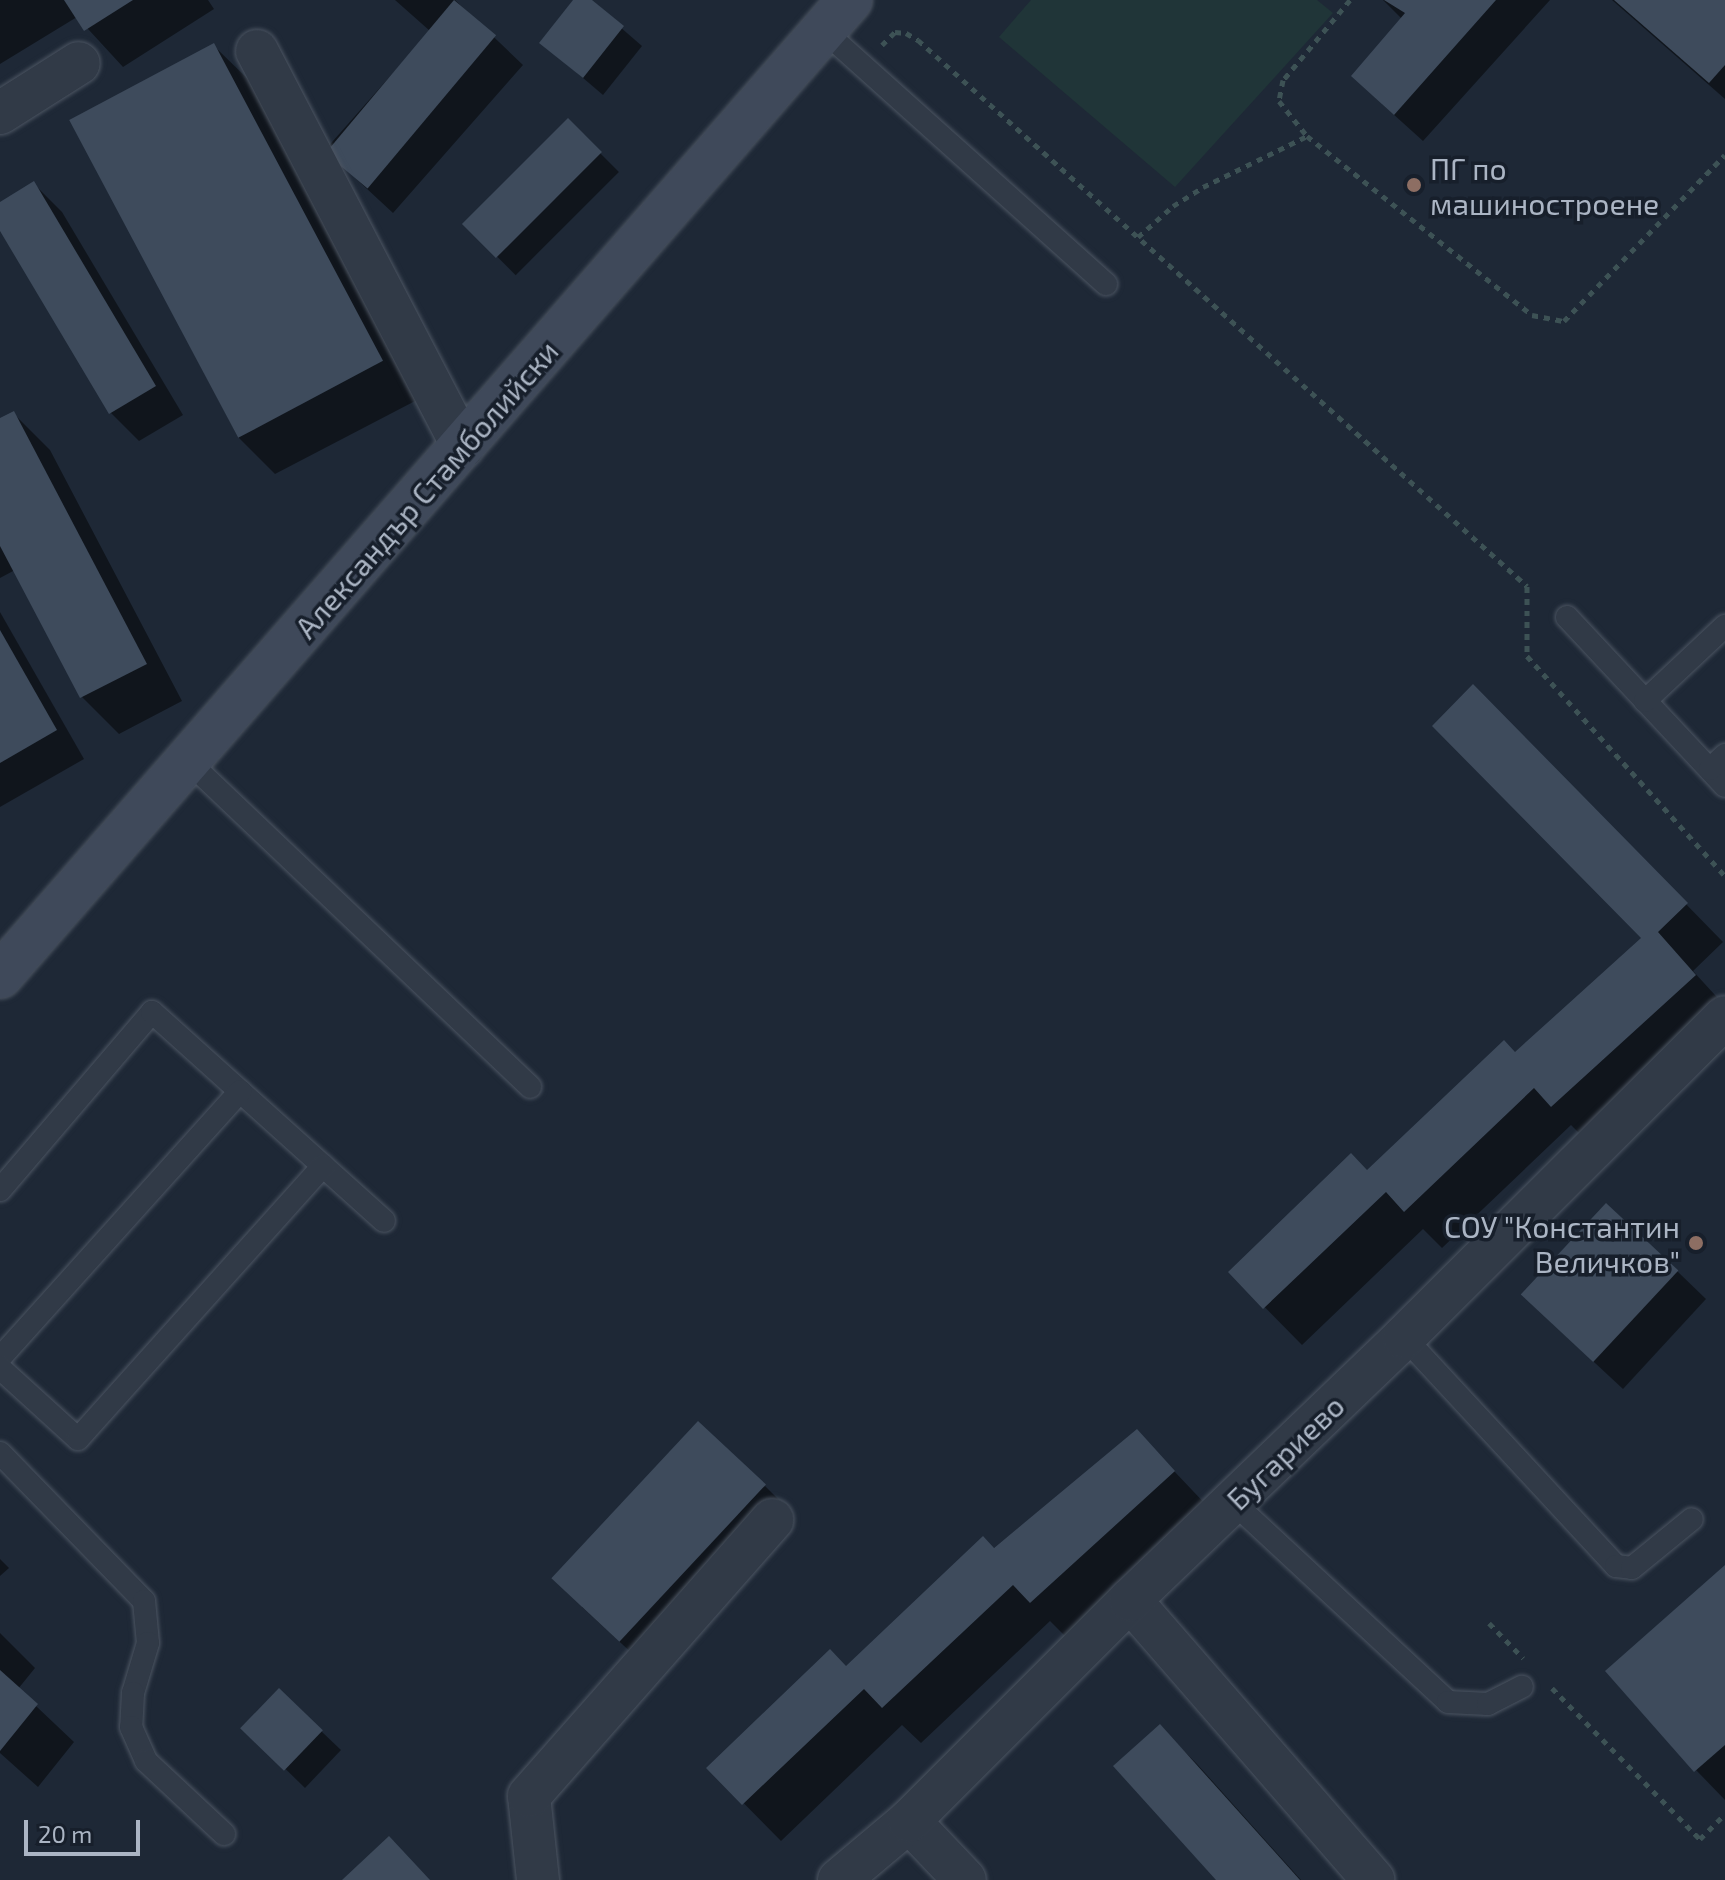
<!DOCTYPE html>
<html>
<head>
<meta charset="utf-8">
<style>
  body { margin:0 }
  #map { position:relative; width:1725px; height:1880px; overflow:hidden; background:#1e2836; font-family:"Exo 2",sans-serif }
  div>[style] { position:absolute }
  .green>* { inset:0; background:#203538 }
  .shadow>* { inset:0; background:#0007; transform-origin:0 0 }
  .building>* { inset:0; background:#3e4b5c; transform-origin:0 0 }
  .path>* { height:5px; margin-top:-2.5px; transform-origin:0; background:repeating-linear-gradient(90deg,#3d5255 0 6px,transparent 0 12px) }
  .roads { filter:drop-shadow(0 0 2px #4c5562) drop-shadow(0 0 2px #4c5562) }
  .lane>* { height:22px; margin:-11px; padding:0 11px; transform-origin:11px; border-radius:11px; background:#313a47 }
  .street>* { height:42px; margin:-21px; padding:0 21px; transform-origin:21px; border-radius:21px; background:#313a47 }
  .secondary>* { height:44px; margin:-22px; padding:0 22px; transform-origin:22px; border-radius:22px; background:#3f495a }
  .dots>* { width:22px; height:22px; translate:-50% -50%; box-sizing:border-box; border:4px solid #171f2b; border-radius:50% }
  span { translate:-50% -50%; white-space:nowrap; text-align:center; line-height:1.15; -webkit-text-stroke:7px #171f2b; paint-order:stroke }
  .poi-label { font-size:30px; color:#abb5c4 }
  .left { translate:0 -50%; text-align:left }
  .right { translate:-100% -50%; text-align:right }
  .street-label { font-size:30px; color:#abb5c4 }
  .scale { position:absolute; left:24px; top:1820px; width:116px; height:36px; box-sizing:border-box; border:4px solid #abb5c4; border-top:0; padding-left:10px; font-size:24px; line-height:28px; white-space:nowrap; color:#abb5c4; -webkit-text-stroke:6px #171f2b; paint-order:stroke }
</style>
</head>
<body>
<div id="map">
  <div class="green">
    <div style="clip-path:polygon(1031px 0,1317px 0,1333px 13px,1175px 187px,999px 37px)"></div>
  </div>
  <div class="shadow">
    <div style="clip-path:polygon(0 0,208px 0,214px 9px,123px 67px,77px 17px,0 64px)"></div>
    <div style="clip-path:polygon(395px 0,455px 0,523px 65px,393px 213px,325px 150px,430px 31px)"></div>
    <div style="clip-path:polygon(575px 0,589px 0,642px 46px,603px 95px,542px 43px)"></div>
    <div style="clip-path:polygon(1383px 0,1550px 0,1423px 141px,1382px 104px,1402px 19px)"></div>
    <div style="clip-path:polygon(1612px 0,1725px 0,1725px 99px)"></div>
    <div style="clip-path:polygon(213px 45px,251px 82px,417px 400px,275px 474px,238px 437px,71px 120px)"></div>
    <div style="left:568px;top:121px;width:72px;height:146px;rotate:45deg"></div>
    <div style="clip-path:polygon(34px 184px,62px 212px,183px 415px,139px 441px,111px 413px,0 227px,0 204px)"></div>
    <div style="clip-path:polygon(13px 413px,50px 450px,182px 701px,119px 734px,82px 697px,15px 570px,0 578px,0 421px)"></div>
    <div style="clip-path:polygon(0 612px,84px 759px,0 807px)"></div>
    <div style="clip-path:polygon(1510px 724px,1723px 942px,1693px 971px,1725px 1006px,1589px 1143px,1571px 1125px,1442px 1248px,1423px 1229px,1302px 1345px,1230px 1272px,1367px 1172px,1516px 1054px,1644px 938px)"></div>
    <div style="clip-path:polygon(1677px 1271px,1706px 1299px,1623px 1389px,1552px 1323px)"></div>
    <div style="clip-path:polygon(1137px 1432px,1211px 1510px,1068px 1639px,1050px 1621px,921px 1743px,902px 1725px,781px 1841px,709px 1768px,846px 1668px)"></div>
    <div style="clip-path:polygon(765px 1486px,793px 1514px,649px 1669px,582px 1607px)"></div>
    <div style="clip-path:polygon(0 1559px,9px 1568px,0 1576px)"></div>
    <div style="clip-path:polygon(1725px 1567px,1725px 1800px,1696px 1770px)"></div>
    <div style="clip-path:polygon(0 1633px,35px 1668px,18px 1689px,74px 1742px,38px 1787px,0 1753px)"></div>
    <div style="clip-path:polygon(279px 1691px,341px 1750px,305px 1788px,263px 1747px)"></div>
    <div style="clip-path:polygon(1160px 1727px,1197px 1764px,1301px 1880px,1219px 1880px)"></div>
  </div>
  <div class="building">
    <div style="clip-path:polygon(64px 0,133px 0,84px 31px)"></div>
    <div style="left:454px;top:0;width:55px;height:200px;rotate:40deg"></div>
    <div style="clip-path:polygon(573px 0,592px 0,624px 26px,583px 78px,539px 43px)"></div>
    <div style="clip-path:polygon(1384px 0,1496px 0,1394px 115px,1351px 76px,1405px 13px)"></div>
    <div style="clip-path:polygon(1614px 0,1725px 0,1725px 65px,1709px 83px)"></div>
    <div style="left:214px;top:43px;width:360px;height:164px;rotate:62deg"></div>
    <div style="left:568px;top:118px;width:48px;height:150px;rotate:45deg"></div>
    <div style="clip-path:polygon(34px 181px,156px 386px,109px 414px,0 231px,0 202px)"></div>
    <div style="clip-path:polygon(14px 411px,147px 664px,80px 698px,0 546px,0 418px)"></div>
    <div style="clip-path:polygon(0 630px,57px 730px,0 763px)"></div>
    <div style="clip-path:polygon(1473px 684px,1688px 903px,1658px 932px,1696px 975px,1551px 1107px,1534px 1088px,1404px 1212px,1386px 1192px,1263px 1309px,1228px 1272px,1351px 1153px,1367px 1170px,1504px 1040px,1515px 1052px,1641px 938px,1432px 726px)"></div>
    <div style="left:1606px;top:1203px;width:99px;height:125px;rotate:43deg"></div>
    <div style="left:698px;top:1421px;width:93px;height:215px;rotate:43deg"></div>
    <div style="clip-path:polygon(1137px 1429px,1175px 1471px,1030px 1603px,1013px 1585px,882px 1708px,864px 1689px,742px 1805px,706px 1768px,830px 1649px,846px 1666px,983px 1536px,994px 1548px)"></div>
    <div style="clip-path:polygon(1725px 1565px,1725px 1745px,1694px 1772px,1605px 1671px)"></div>
    <div style="clip-path:polygon(0 1670px,38px 1704px,0 1751px)"></div>
    <div style="left:279px;top:1688px;width:61px;height:56px;rotate:44deg"></div>
    <div style="clip-path:polygon(1160px 1724px,1300px 1880px,1216px 1880px,1113px 1766px)"></div>
    <div style="clip-path:polygon(389px 1836px,430px 1880px,342px 1880px)"></div>
  </div>
  <div class="path">
    <div style="left:1350px;top:0;width:104px;rotate:129.9deg"></div>
    <div style="left:1283px;top:80px;width:21px;rotate:101deg"></div>
    <div style="left:1279px;top:101px;width:45px;rotate:51.3deg"></div>
    <div style="left:1307px;top:136px;width:288px;rotate:38.5deg"></div>
    <div style="left:1532px;top:315px;width:33px;rotate:11deg"></div>
    <div style="left:1564px;top:321px;width:231px;rotate:-45.9deg"></div>
    <div style="left:882px;top:45px;width:18px;rotate:-45deg"></div>
    <div style="left:895px;top:32px;width:11px;rotate:5deg"></div>
    <div style="left:906px;top:33px;width:14px;rotate:30deg"></div>
    <div style="left:918px;top:40px;width:818px;rotate:41.88deg"></div>
    <div style="left:1527px;top:586px;width:70px;rotate:90deg"></div>
    <div style="left:1527px;top:656px;width:296px;rotate:48deg"></div>
    <div style="left:1138px;top:237px;width:47px;rotate:-41.5deg"></div>
    <div style="left:1173px;top:206px;width:36px;rotate:-32deg"></div>
    <div style="left:1203px;top:187px;width:116px;rotate:-26.1deg"></div>
    <div style="left:1489px;top:1623px;width:49px;rotate:45.8deg"></div>
    <div style="left:1552px;top:1688px;width:211px;rotate:45.6deg"></div>
    <div style="left:1700px;top:1839px;width:35px;rotate:-45deg"></div>
  </div>
  <div class="roads">
    <div class="lane">
      <div style="left:824px;top:31px;width:379px;rotate:41.9deg"></div>
      <div style="left:1567px;top:617px;width:231px;rotate:46.9deg"></div>
      <div style="left:1645px;top:701px;width:110px;rotate:-43.2deg"></div>
      <div style="left:189px;top:762px;width:471px;rotate:43.6deg"></div>
      <div style="left:1710px;top:769px;width:21px;rotate:-43deg"></div>
      <div style="left:0;top:1190px;width:234px;rotate:-49.5deg"></div>
      <div style="left:152px;top:1012px;width:312px;rotate:42deg"></div>
      <div style="left:1404px;top:1337px;width:312px;rotate:47.2deg"></div>
      <div style="left:1616px;top:1566px;width:16px;rotate:7deg"></div>
      <div style="left:1632px;top:1568px;width:77px;rotate:-39.2deg"></div>
      <div style="left:0;top:1358px;width:359px;rotate:-48deg"></div>
      <div style="left:0;top:1368px;width:105px;rotate:42.3deg"></div>
      <div style="left:78px;top:1439px;width:367px;rotate:-48.1deg"></div>
      <div style="left:0;top:1453px;width:206px;rotate:45.8deg"></div>
      <div style="left:144px;top:1601px;width:42px;rotate:84.6deg"></div>
      <div style="left:148px;top:1643px;width:52px;rotate:106.7deg"></div>
      <div style="left:133px;top:1693px;width:34px;rotate:93deg"></div>
      <div style="left:131px;top:1727px;width:37px;rotate:66deg"></div>
      <div style="left:146px;top:1761px;width:107px;rotate:43.1deg"></div>
      <div style="left:1234px;top:1503px;width:292px;rotate:42.9deg"></div>
      <div style="left:1448px;top:1702px;width:40px;rotate:2.9deg"></div>
      <div style="left:1488px;top:1704px;width:38px;rotate:-27deg"></div>
    </div>
    <div class="street">
      <div style="left:257px;top:51px;width:446px;rotate:62.5deg"></div>
      <div style="left:0;top:113px;width:93px;rotate:-32.3deg"></div>
      <div style="left:1130px;top:1600px;width:371px;rotate:49deg"></div>
      <div style="left:909px;top:1821px;width:81px;rotate:46.5deg"></div>
      <div style="left:538px;top:1880px;width:84px;rotate:-96.1deg"></div>
      <div style="left:529px;top:1796px;width:368px;rotate:-48.6deg"></div>
      <div style="left:839px;top:1880px;width:92px;rotate:-40.1deg"></div>
      <div style="left:909px;top:1821px;width:313px;rotate:-45deg"></div>
      <div style="left:1130px;top:1600px;width:380px;rotate:-43.8deg"></div>
      <div style="left:1404px;top:1337px;width:453px;rotate:-44.9deg"></div>
    </div>
    <div class="secondary">
      <div style="left:0;top:976px;width:1294px;rotate:-48.95deg"></div>
    </div>
  </div>
  <div class="dots">
    <div style="left:1414px;top:185px;background:#8d6e63"></div>
    <div style="left:1696px;top:1243px;background:#8d6e63"></div>
  </div>
  <div class="poi-label">
    <span class="left" style="left:1430px;top:185px">ПГ по<br>машиностроене</span>
    <span class="right" style="left:1680px;top:1243px">СОУ "Константин<br>Величков"</span>
  </div>
  <div class="street-label">
    <span style="left:426px;top:489px;rotate:-49deg">Александър Стамболийски</span>
    <span style="left:1285px;top:1452px;rotate:-44deg">Бугариево</span>
  </div>
  <div class="scale">20 m</div>
</div>
</body>
</html>
